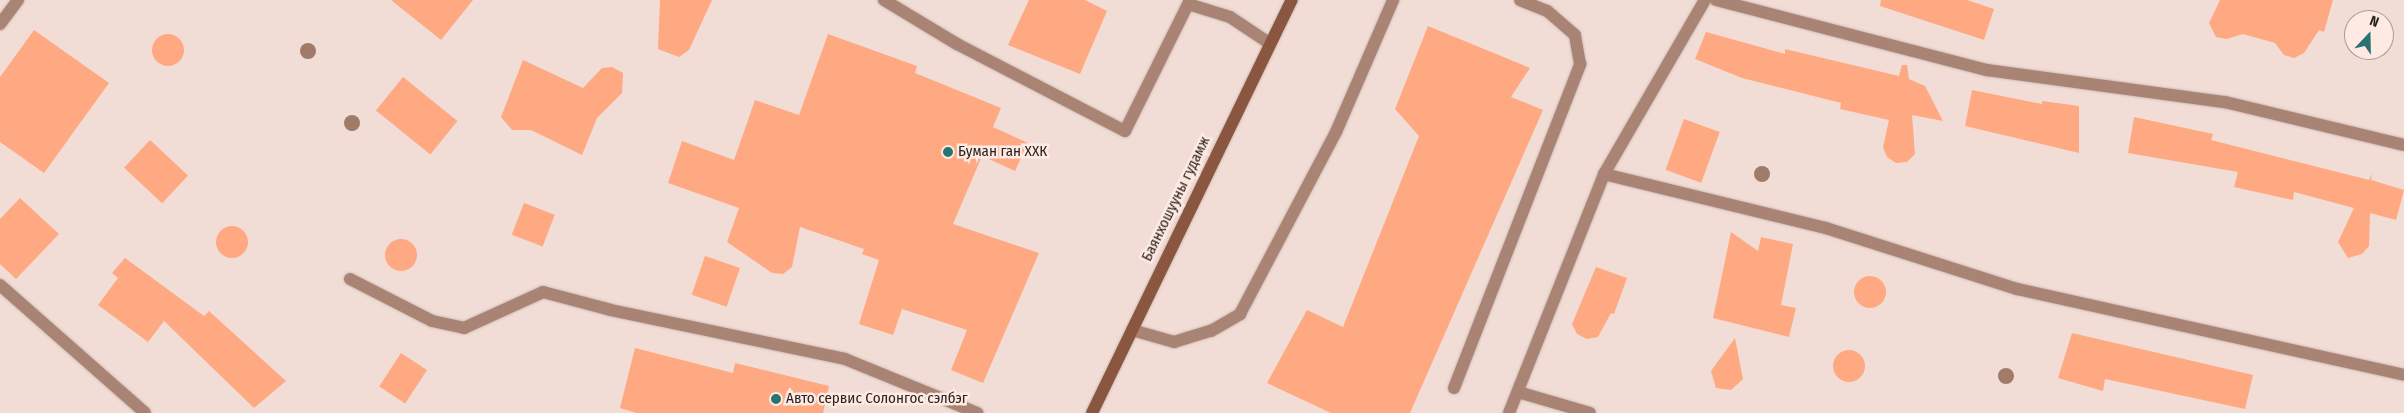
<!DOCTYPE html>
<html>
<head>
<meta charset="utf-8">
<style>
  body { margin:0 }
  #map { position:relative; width:2404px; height:413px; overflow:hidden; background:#f1ddd5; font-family:"Fira Sans Condensed",sans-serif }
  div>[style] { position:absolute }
  .building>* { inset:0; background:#ffa983; transform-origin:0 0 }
  .round { border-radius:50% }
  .roads { filter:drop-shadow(0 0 1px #cdbcb4) drop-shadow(0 0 1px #cdbcb4) }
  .service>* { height:12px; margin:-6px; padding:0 6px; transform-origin:6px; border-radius:6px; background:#a98474 }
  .minor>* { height:12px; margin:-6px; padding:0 6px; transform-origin:6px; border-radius:6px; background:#a98474 }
  .secondary>* { height:12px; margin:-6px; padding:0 6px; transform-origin:6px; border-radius:6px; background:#8a563f }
  .trees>* { width:16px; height:16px; margin:-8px; border-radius:50%; background:#a17b69 }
  .dots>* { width:14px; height:14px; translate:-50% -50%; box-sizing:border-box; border:2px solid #feeae2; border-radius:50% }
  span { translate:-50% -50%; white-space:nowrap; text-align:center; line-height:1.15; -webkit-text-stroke:5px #feeae2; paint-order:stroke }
  .poi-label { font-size:15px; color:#2b2320 }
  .left { translate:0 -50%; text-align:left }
  .street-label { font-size:15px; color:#2b2320 }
  .north { position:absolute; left:2344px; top:10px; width:50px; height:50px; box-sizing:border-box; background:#feeae2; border:1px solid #aa9a94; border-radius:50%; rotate:21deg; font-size:14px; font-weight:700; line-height:20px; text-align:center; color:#2b2320 }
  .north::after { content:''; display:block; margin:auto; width:18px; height:22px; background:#297473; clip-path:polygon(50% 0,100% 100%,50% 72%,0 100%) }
</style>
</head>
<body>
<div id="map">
  <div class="building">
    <div style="clip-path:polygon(391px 0,473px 0,441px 40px)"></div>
    <div style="clip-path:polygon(660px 0,712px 0,689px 50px,679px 57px,658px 49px)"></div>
    <div style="clip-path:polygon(1029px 0,1085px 0,1107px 11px,1080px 74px,1008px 45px)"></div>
    <div style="clip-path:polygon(1881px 0,1967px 0,1994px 9px,1984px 40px,1880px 6px)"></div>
    <div style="clip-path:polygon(2220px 0,2333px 0,2324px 32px,2319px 30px,2304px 53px,2294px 58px,2284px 55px,2275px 43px,2243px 34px,2227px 39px,2216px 37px,2209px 23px)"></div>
    <div style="clip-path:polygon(1428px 26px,1530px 68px,1511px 97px,1543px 110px,1410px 413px,1331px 413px,1267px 383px,1307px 310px,1343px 327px,1419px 136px,1395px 109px)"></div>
    <div style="clip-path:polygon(34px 30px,109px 83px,44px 173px,0 142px,0 77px)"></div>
    <div style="clip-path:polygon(1706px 32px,1785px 54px,1785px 49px,1899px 76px,1902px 65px,1907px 65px,1909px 79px,1925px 86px,1943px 121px,1912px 115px,1915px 154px,1907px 162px,1896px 163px,1887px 157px,1883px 147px,1889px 120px,1840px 109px,1841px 103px,1742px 78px,1695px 59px)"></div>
    <div class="round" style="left:152px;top:34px;width:32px;height:32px"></div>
    <div style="clip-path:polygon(828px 34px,917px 66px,915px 73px,1001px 108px,993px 127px,1028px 143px,1015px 171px,982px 156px,953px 224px,1039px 253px,983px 383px,951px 370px,967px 330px,902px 309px,893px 335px,859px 324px,879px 260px,862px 254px,864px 249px,800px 227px,792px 267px,783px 274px,772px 273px,727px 242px,739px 208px,668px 183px,682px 141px,734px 160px,755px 100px,799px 115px)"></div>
    <div style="clip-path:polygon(523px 60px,583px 88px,602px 68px,612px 67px,623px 73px,622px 93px,597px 118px,582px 155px,531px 130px,512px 130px,501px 117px)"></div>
    <div style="left:403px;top:77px;width:70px;height:43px;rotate:39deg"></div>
    <div style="clip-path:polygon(1972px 90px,2042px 104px,2042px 101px,2079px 106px,2079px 153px,1965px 126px)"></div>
    <div style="clip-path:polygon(2134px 117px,2213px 134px,2211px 140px,2369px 180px,2372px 174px,2371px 180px,2404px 190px,2396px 220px,2370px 213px,2369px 246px,2362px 254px,2348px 258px,2338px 242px,2354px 208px,2294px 192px,2293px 200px,2234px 187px,2238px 172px,2128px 153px)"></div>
    <div style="left:1684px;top:119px;width:38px;height:54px;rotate:20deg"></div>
    <div style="left:150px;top:140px;width:52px;height:38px;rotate:43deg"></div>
    <div style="clip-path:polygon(20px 198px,59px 234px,16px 279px,0 264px,0 219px)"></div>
    <div style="left:524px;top:203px;width:33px;height:34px;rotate:21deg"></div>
    <div class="round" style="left:216px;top:226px;width:32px;height:32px"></div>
    <div style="clip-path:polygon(1731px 232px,1758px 251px,1761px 237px,1793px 244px,1781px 305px,1796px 308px,1789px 337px,1713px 318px)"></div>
    <div class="round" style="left:385px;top:239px;width:32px;height:32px"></div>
    <div style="left:705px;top:256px;width:37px;height:41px;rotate:19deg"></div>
    <div style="clip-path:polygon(125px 258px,204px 316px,209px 311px,286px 381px,254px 408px,164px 321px,148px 342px,98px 305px,118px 278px,112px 273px)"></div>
    <div style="clip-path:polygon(1596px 267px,1627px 278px,1614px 314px,1611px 313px,1598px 337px,1587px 339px,1577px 334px,1572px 324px)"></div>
    <div class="round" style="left:1854px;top:276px;width:32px;height:32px"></div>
    <div style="clip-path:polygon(2072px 333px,2253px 375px,2245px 409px,2105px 379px,2103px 391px,2058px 378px)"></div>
    <div style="clip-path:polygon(1735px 338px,1743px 379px,1731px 390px,1716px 388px,1711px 371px)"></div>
    <div style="clip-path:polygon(635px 348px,733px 373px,735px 363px,829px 386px,823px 413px,637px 413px,620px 408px)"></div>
    <div class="round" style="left:1833px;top:350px;width:32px;height:32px"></div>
    <div style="left:401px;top:353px;width:31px;height:40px;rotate:33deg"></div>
  </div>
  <div class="roads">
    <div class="service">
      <div style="left:1132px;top:330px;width:44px;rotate:15.9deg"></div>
      <div style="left:1174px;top:342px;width:39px;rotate:-17deg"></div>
      <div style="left:1211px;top:331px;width:34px;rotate:-30deg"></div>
      <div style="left:1240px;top:314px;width:206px;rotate:-62.2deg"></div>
      <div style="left:1336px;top:132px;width:144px;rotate:-66.6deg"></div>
      <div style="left:1454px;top:388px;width:348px;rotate:-68.7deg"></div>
      <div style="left:1580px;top:64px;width:29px;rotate:-100deg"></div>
      <div style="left:1575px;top:35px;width:37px;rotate:-139deg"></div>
      <div style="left:1547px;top:11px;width:29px;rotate:-158deg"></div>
    </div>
    <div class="minor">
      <div style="left:884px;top:0;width:85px;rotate:31.1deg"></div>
      <div style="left:957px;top:44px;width:189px;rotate:27.4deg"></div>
      <div style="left:1125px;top:131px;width:142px;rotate:-63.6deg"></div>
      <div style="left:1188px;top:4px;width:44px;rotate:17.2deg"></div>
      <div style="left:1230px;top:17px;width:47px;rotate:33.7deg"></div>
      <div style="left:1716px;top:0;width:280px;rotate:14.5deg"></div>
      <div style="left:1987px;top:70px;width:240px;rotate:7.7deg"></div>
      <div style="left:2225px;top:102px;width:184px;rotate:13.5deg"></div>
      <div style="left:0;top:24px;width:30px;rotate:-53deg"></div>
      <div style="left:1604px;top:174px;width:228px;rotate:13.7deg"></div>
      <div style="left:1826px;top:228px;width:201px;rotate:17.7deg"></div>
      <div style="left:2017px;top:289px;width:396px;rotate:12.5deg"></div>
      <div style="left:350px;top:279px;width:92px;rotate:27.1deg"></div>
      <div style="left:432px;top:321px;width:33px;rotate:12deg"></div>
      <div style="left:464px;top:328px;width:87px;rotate:-24.5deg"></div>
      <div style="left:543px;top:292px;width:70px;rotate:14.8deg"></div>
      <div style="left:611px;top:310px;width:239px;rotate:11.8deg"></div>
      <div style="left:845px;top:359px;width:143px;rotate:22.2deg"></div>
      <div style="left:0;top:285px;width:193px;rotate:41.4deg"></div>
      <div style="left:1518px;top:392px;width:75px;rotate:16.3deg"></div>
      <div style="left:1509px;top:413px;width:257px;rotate:-68.3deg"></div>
      <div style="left:1604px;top:174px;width:201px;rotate:-59.9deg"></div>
    </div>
    <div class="secondary">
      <div style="left:1092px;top:413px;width:459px;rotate:-64.2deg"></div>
    </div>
  </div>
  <div class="trees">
    <div style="left:308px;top:51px"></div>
    <div style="left:352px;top:123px"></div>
    <div style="left:1762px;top:174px"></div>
    <div style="left:2006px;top:376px"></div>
  </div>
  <div class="dots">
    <div style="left:948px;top:152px;background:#297473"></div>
    <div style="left:776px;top:399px;background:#297473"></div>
  </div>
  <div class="poi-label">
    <span class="left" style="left:958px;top:152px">Буман ган ХХК</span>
    <span class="left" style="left:786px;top:399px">Авто сервис Солонгос сэлбэг</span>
  </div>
  <div class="street-label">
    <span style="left:1176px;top:199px;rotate:-64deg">Баянхошууны гудамж</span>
  </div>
  <div class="north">N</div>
</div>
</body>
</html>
